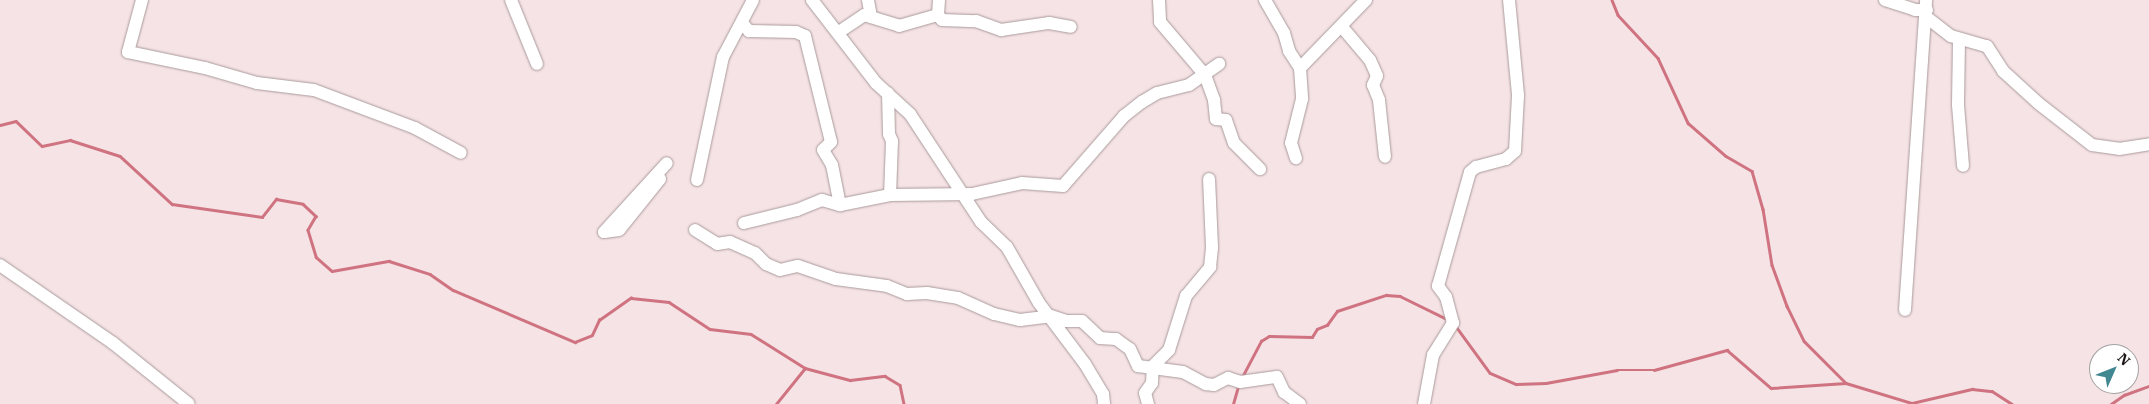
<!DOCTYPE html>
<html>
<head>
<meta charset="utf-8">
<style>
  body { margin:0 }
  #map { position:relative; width:2149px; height:404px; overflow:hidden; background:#f5e3e5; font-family:"IBM Plex Serif",serif }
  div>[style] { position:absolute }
  .stream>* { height:2.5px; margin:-1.25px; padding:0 1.25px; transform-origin:1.25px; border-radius:1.25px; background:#d07381 }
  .roads { filter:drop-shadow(0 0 1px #aa9a9b) drop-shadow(0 0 1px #aa9a9b) }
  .minor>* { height:12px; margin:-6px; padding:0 6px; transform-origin:6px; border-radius:6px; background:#fff }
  span { translate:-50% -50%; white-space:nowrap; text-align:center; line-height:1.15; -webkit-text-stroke:5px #fff; paint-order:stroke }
  .north { position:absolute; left:2089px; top:344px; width:50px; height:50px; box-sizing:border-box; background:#fff; border:1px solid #a3a1a1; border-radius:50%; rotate:46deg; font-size:14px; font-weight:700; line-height:20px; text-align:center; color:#191313 }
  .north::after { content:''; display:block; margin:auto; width:18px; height:22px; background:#418792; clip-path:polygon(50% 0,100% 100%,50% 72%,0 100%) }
</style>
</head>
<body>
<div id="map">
  <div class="stream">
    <div style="left:1612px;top:0;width:16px;rotate:68deg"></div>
    <div style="left:1618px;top:15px;width:59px;rotate:47.1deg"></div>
    <div style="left:1658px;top:58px;width:72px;rotate:65.2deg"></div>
    <div style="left:1688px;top:123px;width:50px;rotate:41deg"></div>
    <div style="left:1726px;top:156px;width:30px;rotate:30deg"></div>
    <div style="left:1752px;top:171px;width:40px;rotate:74deg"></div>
    <div style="left:1763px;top:209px;width:57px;rotate:80.9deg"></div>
    <div style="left:1772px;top:265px;width:44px;rotate:69.9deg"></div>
    <div style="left:1787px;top:306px;width:39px;rotate:64deg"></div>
    <div style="left:1804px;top:341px;width:59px;rotate:45deg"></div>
    <div style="left:0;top:125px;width:16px;rotate:-14deg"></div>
    <div style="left:16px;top:121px;width:36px;rotate:44deg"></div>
    <div style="left:42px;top:146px;width:29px;rotate:-12deg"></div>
    <div style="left:70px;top:140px;width:52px;rotate:17.7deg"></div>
    <div style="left:120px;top:156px;width:71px;rotate:42.7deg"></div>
    <div style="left:172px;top:204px;width:91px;rotate:8.2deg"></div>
    <div style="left:262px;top:217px;width:23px;rotate:-52deg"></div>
    <div style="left:276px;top:199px;width:27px;rotate:10deg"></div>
    <div style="left:303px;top:204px;width:18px;rotate:43deg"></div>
    <div style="left:316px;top:216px;width:16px;rotate:120deg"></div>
    <div style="left:308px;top:230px;width:28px;rotate:73deg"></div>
    <div style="left:316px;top:257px;width:21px;rotate:41deg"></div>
    <div style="left:332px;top:271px;width:58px;rotate:-10deg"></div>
    <div style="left:389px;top:261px;width:43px;rotate:17.6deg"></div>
    <div style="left:430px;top:274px;width:28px;rotate:35deg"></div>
    <div style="left:453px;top:290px;width:133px;rotate:23.1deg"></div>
    <div style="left:575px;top:342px;width:18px;rotate:-22deg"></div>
    <div style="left:592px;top:335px;width:17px;rotate:-65deg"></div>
    <div style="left:599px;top:320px;width:39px;rotate:-35deg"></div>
    <div style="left:631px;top:298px;width:38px;rotate:6deg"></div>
    <div style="left:669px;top:302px;width:49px;rotate:33.4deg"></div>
    <div style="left:710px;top:329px;width:41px;rotate:7deg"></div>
    <div style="left:751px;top:334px;width:64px;rotate:32.2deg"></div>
    <div style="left:805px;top:368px;width:47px;rotate:14.9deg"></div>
    <div style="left:850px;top:380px;width:35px;rotate:-7deg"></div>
    <div style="left:885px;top:376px;width:17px;rotate:31deg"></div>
    <div style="left:900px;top:385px;width:19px;rotate:78deg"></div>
    <div style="left:1455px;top:325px;width:59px;rotate:53.9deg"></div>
    <div style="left:1490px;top:373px;width:28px;rotate:23deg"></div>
    <div style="left:1516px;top:384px;width:30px;rotate:-2deg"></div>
    <div style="left:1546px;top:383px;width:72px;rotate:-10.4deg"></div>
    <div style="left:1617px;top:370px;width:37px"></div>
    <div style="left:1654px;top:370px;width:76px;rotate:-15.3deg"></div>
    <div style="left:1727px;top:350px;width:58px;rotate:40.8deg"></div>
    <div style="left:1771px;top:388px;width:75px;rotate:-3.8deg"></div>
    <div style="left:1846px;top:383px;width:69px;rotate:16.9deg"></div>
    <div style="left:1912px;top:403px;width:62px;rotate:-13.1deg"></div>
    <div style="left:1972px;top:389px;width:20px;rotate:6deg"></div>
    <div style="left:1992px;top:391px;width:24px;rotate:33deg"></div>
    <div style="left:1241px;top:379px;width:43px;rotate:-62.2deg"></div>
    <div style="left:1261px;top:341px;width:9px;rotate:-32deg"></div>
    <div style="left:1269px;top:336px;width:43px;rotate:1.3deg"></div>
    <div style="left:1312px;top:337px;width:9px;rotate:-58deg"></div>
    <div style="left:1317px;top:329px;width:11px;rotate:-22deg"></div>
    <div style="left:1327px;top:325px;width:17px;rotate:-54deg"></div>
    <div style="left:1337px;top:311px;width:52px;rotate:-18.1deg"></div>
    <div style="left:1386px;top:295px;width:14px;rotate:4deg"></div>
    <div style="left:1400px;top:296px;width:52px;rotate:26.1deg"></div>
    <div style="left:776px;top:404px;width:46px;rotate:-51.1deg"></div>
    <div style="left:1233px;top:404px;width:19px;rotate:-74deg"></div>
    <div style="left:2111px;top:404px;width:16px;rotate:-35deg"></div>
    <div style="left:2124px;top:395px;width:27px;rotate:-20deg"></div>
  </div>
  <div class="roads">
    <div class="minor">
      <div style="left:142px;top:0;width:54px;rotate:105.1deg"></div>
      <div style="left:128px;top:52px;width:79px;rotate:11.7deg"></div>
      <div style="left:205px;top:68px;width:54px;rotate:16.1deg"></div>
      <div style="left:257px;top:83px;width:57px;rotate:7deg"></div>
      <div style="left:314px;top:90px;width:108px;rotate:20.6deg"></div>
      <div style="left:415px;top:128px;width:52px;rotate:28.5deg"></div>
      <div style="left:511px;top:0;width:69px;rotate:67.9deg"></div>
      <div style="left:812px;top:0;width:105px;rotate:52.4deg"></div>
      <div style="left:876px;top:83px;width:46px;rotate:42.4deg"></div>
      <div style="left:910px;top:114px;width:129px;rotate:56.7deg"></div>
      <div style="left:981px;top:222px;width:36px;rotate:44deg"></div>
      <div style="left:1007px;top:247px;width:64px;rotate:60.3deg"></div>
      <div style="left:1039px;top:303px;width:76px;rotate:53deg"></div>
      <div style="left:1085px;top:364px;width:35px;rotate:59deg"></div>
      <div style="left:1103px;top:394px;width:10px;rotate:84deg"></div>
      <div style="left:868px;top:0;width:17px;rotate:80deg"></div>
      <div style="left:939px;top:0;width:15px;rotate:94deg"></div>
      <div style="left:938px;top:15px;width:6px;rotate:51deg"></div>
      <div style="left:942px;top:20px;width:34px;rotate:2deg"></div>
      <div style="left:976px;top:21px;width:27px;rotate:20deg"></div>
      <div style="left:1001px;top:30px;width:49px;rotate:-8.3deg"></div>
      <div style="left:1049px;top:23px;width:22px;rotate:10deg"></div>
      <div style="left:1159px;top:0;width:22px;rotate:87deg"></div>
      <div style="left:1160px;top:22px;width:70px;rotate:49.7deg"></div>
      <div style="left:1205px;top:75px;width:27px;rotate:70deg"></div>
      <div style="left:1214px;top:100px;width:19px;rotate:84deg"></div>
      <div style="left:1216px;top:119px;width:10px;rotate:6deg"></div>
      <div style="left:1226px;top:120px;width:24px;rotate:71deg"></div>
      <div style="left:1234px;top:143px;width:37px;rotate:45deg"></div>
      <div style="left:1265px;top:0;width:38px;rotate:60deg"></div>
      <div style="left:1284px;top:33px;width:19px;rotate:74deg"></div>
      <div style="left:1289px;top:51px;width:20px;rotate:57deg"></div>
      <div style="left:1300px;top:68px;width:31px;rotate:86deg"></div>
      <div style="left:1302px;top:99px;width:45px;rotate:104deg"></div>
      <div style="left:1291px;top:143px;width:16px;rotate:72deg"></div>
      <div style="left:1885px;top:0;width:32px;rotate:18deg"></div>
      <div style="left:1915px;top:10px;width:12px"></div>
      <div style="left:1925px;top:16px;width:33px;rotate:38deg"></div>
      <div style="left:1951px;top:36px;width:37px;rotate:16deg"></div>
      <div style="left:1987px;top:46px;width:30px;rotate:57deg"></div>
      <div style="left:2003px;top:71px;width:47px;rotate:42.4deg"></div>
      <div style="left:2038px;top:103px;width:68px;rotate:37.9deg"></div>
      <div style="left:2092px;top:145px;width:27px;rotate:8deg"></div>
      <div style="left:2119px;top:149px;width:30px;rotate:-9deg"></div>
      <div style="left:742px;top:23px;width:11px;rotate:49deg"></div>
      <div style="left:749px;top:31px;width:47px;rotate:1.2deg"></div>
      <div style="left:796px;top:32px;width:10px;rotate:24deg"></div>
      <div style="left:805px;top:36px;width:109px;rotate:76.2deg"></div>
      <div style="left:831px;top:142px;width:11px;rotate:135deg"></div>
      <div style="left:823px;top:150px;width:17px;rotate:59deg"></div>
      <div style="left:832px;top:165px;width:41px;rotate:78.7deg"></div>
      <div style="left:1342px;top:27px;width:43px;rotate:49.7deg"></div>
      <div style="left:1370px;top:60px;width:17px;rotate:66deg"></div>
      <div style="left:1377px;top:76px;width:10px;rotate:114deg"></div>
      <div style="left:1373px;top:85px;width:16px;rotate:68deg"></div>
      <div style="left:1379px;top:100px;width:57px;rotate:84deg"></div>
      <div style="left:839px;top:32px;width:30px;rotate:-34deg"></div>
      <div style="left:864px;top:15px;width:37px;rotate:17deg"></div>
      <div style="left:899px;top:26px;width:41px;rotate:-15.8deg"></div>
      <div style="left:1959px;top:40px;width:65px;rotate:90.9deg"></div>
      <div style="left:1958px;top:105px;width:61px;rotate:85.3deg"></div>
      <div style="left:1300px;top:68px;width:95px;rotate:-45.9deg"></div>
      <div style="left:888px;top:93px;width:41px;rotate:88.6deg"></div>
      <div style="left:889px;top:134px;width:8px;rotate:67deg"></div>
      <div style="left:892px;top:141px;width:54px;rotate:92.1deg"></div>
      <div style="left:660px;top:179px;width:65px;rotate:128.8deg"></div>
      <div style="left:619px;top:230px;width:15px;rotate:172deg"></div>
      <div style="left:604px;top:232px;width:93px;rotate:-47.6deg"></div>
      <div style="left:697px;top:180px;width:126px;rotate:-78.1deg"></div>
      <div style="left:723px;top:57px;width:64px;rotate:-62.2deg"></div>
      <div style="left:744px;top:223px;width:55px;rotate:-13.8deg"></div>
      <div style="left:797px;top:210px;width:27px;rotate:-22deg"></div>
      <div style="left:822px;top:200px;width:19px;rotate:16deg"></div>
      <div style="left:840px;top:205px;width:51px;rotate:-11.3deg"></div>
      <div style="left:890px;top:195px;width:82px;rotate:-0.7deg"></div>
      <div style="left:972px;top:194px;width:51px;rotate:-12.4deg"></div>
      <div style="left:1022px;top:183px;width:41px;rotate:4.2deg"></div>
      <div style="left:1063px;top:186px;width:93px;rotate:-48.9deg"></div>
      <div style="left:1124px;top:116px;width:23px;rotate:-38deg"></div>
      <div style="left:1142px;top:102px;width:17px;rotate:-31deg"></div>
      <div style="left:1157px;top:93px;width:33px;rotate:-14deg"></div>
      <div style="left:1189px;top:85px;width:37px;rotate:-35deg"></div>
      <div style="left:695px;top:230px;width:26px;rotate:32deg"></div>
      <div style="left:717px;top:244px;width:13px;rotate:-9deg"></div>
      <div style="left:730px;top:242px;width:27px;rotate:24deg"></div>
      <div style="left:755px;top:253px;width:16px;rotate:45deg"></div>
      <div style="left:766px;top:264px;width:15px;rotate:23deg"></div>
      <div style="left:780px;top:270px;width:18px;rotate:-13deg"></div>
      <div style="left:798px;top:266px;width:40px;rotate:18.9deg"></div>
      <div style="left:836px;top:279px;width:51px;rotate:7.8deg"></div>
      <div style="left:887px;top:286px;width:22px;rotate:22deg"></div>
      <div style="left:907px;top:294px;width:20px;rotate:-3deg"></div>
      <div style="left:927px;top:293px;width:31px;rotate:9deg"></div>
      <div style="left:958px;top:298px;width:39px;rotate:24deg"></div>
      <div style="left:994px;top:314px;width:27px;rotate:13deg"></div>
      <div style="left:1020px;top:320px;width:31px;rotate:-7deg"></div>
      <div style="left:1051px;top:316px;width:16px;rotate:18deg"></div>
      <div style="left:1066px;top:321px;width:16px"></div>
      <div style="left:1082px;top:321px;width:25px;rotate:43deg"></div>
      <div style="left:1100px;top:338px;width:16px;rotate:4deg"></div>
      <div style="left:1116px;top:339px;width:17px;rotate:36deg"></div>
      <div style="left:1130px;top:349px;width:19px;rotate:65deg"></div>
      <div style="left:1138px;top:366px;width:45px;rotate:7.6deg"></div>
      <div style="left:1183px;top:372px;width:26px;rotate:28deg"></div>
      <div style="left:1206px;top:384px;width:8px;rotate:7deg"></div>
      <div style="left:1214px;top:385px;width:16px;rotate:-27deg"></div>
      <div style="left:1228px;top:378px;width:13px;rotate:18deg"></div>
      <div style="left:1240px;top:382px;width:37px;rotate:-8deg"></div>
      <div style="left:1277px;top:377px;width:17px;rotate:65deg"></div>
      <div style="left:1284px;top:392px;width:20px;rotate:37deg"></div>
      <div style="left:0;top:265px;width:137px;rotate:34.6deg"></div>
      <div style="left:113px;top:343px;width:97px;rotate:38.8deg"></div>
      <div style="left:1905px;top:310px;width:311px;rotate:-86.1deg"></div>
      <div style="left:1148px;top:404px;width:11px;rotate:-105deg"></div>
      <div style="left:1145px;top:393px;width:12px;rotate:-55deg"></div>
      <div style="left:1152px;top:383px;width:17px;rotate:-87deg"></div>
      <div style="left:1153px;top:366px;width:23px;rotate:-45deg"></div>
      <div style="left:1169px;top:350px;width:57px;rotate:-72.5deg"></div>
      <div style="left:1186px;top:296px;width:38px;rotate:-50deg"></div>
      <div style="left:1210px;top:267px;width:20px;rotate:-84deg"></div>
      <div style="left:1212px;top:247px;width:68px;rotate:-92.5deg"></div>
      <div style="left:1424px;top:404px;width:50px;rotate:-79.6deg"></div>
      <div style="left:1433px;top:355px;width:38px;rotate:-58deg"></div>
      <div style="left:1453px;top:323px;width:27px;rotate:-105deg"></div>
      <div style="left:1446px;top:297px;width:14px;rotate:-126deg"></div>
      <div style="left:1438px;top:286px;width:118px;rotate:-74.3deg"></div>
      <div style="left:1470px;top:172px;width:8px;rotate:-40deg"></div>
      <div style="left:1476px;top:167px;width:31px;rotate:-15deg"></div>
      <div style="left:1506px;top:159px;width:12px;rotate:-42deg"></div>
      <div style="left:1515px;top:151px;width:56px;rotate:-86.9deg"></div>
      <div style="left:1518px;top:95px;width:95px;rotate:-95.4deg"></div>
    </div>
  </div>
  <div class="north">N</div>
</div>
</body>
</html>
